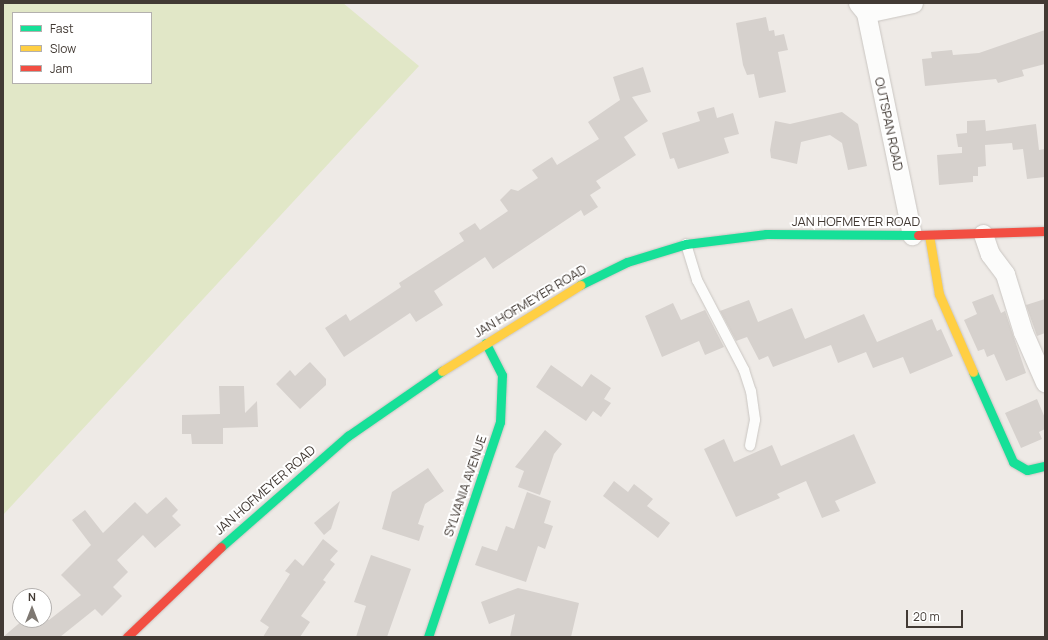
<!DOCTYPE html>
<html>
<head>
<meta charset="utf-8">
<style>
  body { margin:0 }
  #map { position:relative; width:1048px; height:640px; overflow:hidden; background:#eeeae6; font-family:Manrope,sans-serif }
  div>[style] { position:absolute }
  .green>* { inset:0; background:#e1e7c7 }
  .building>* { inset:0; background:#d6d1cd }
  .roads { filter:drop-shadow(0 0 1px #cac6c2) drop-shadow(0 0 1px #cac6c2) }
  .lane>* { height:10px; margin:-5px; padding:0 5px; transform-origin:5px; border-radius:5px; background:#fcfcfb }
  .street>* { height:19px; margin:-9.5px; padding:0 9.5px; transform-origin:9.5px; border-radius:9.5px; background:#fcfcfb }
  .fast>* { height:9px; margin:-4.5px; padding:0 4.5px; transform-origin:4.5px; border-radius:4.5px; background:#16e098 }
  .slow>* { height:9px; margin:-4.5px; padding:0 4.5px; transform-origin:4.5px; border-radius:4.5px; background:#ffcf43 }
  .jam>* { height:9px; margin:-4.5px; padding:0 4.5px; transform-origin:4.5px; border-radius:4.5px; background:#f24e42 }
  span { translate:-50% -50%; white-space:nowrap; text-align:center; line-height:1.15; -webkit-text-stroke:4px #fff; paint-order:stroke }
  .street-label { font-size:13px; color:#423a34 }
  .frame { position:absolute; inset:0; border:4px solid #423a34; pointer-events:none }
  .legend { position:absolute; left:12px; top:12px; width:140px; height:72px; box-sizing:border-box; background:#fff; border:1px solid #b3b0ae; margin:0; padding:5px 7px; list-style:none; font-size:12px; color:#423a34 }
  .legend li { display:flex; align-items:center; gap:8px; height:20px }
  .legend b { width:20px; border:1px solid #b3b0ae }
  .north { position:absolute; left:12px; top:588px; width:40px; height:40px; box-sizing:border-box; background:#fff; border:1px solid #b3b0ae; border-radius:50%; rotate:0deg; font-size:11px; font-weight:700; line-height:16px; text-align:center; color:#423a34 }
  .north::after { content:''; display:block; margin:auto; width:14px; height:18px; background:#7e7872; clip-path:polygon(50% 0,100% 100%,50% 72%,0 100%) }
  .scale { position:absolute; left:906px; top:610px; width:57px; height:18px; box-sizing:border-box; border:2px solid #423a34; border-top:0; padding-left:5px; font-size:12px; line-height:14px; white-space:nowrap; color:#423a34; -webkit-text-stroke:3px #fff; paint-order:stroke }
</style>
</head>
<body>
<div id="map">
  <div class="green">
    <div style="clip-path:polygon(evenodd,3px 3px,343px 3px,419px 66px,3px 515px,3px 3px,13px 13px,151px 13px,151px 83px,13px 83px,13px 13px)"></div>
  </div>
  <div class="building">
    <div style="clip-path:polygon(766px 17px,769px 31px,774px 30px,775px 36px,784px 34px,788px 50px,778px 52px,786px 92px,759px 98px,754px 74px,747px 75px,743px 65px,736px 23px)"></div>
    <div style="clip-path:polygon(1045px 30px,1045px 64px,1022px 70px,1024px 76px,998px 83px,996px 79px,925px 86px,922px 59px,932px 58px,931px 52px,952px 50px,953px 55px,979px 53px)"></div>
    <div style="clip-path:polygon(643px 67px,651px 92px,632px 97px,648px 121px,624px 137px,636px 155px,596px 181px,601px 188px,590px 195px,598px 207px,584px 216px,581px 210px,493px 269px,485px 257px,434px 291px,443px 305px,416px 322px,410px 313px,344px 357px,325px 328px,346px 314px,350px 321px,401px 287px,399px 283px,464px 241px,459px 233px,475px 223px,480px 230px,508px 211px,500px 200px,511px 189px,518px 191px,538px 178px,532px 170px,552px 157px,557px 165px,599px 139px,588px 122px,620px 100px,613px 77px)"></div>
    <div style="clip-path:polygon(714px 107px,717px 118px,733px 113px,739px 134px,724px 138px,729px 153px,678px 169px,674px 158px,670px 159px,662px 133px,700px 121px,697px 112px)"></div>
    <div style="clip-path:polygon(842px 112px,858px 124px,867px 166px,848px 170px,842px 143px,830px 135px,801px 142px,797px 164px,771px 158px,770px 150px,775px 121px,790px 124px)"></div>
    <div style="clip-path:polygon(985px 120px,986px 131px,1036px 124px,1039px 150px,1045px 149px,1045px 177px,1027px 179px,1023px 149px,1013px 150px,1012px 143px,985px 145px,986px 166px,978px 167px,978px 176px,973px 176px,973px 182px,939px 185px,937px 155px,962px 153px,962px 147px,958px 147px,956px 134px,967px 133px,967px 121px)"></div>
    <div style="clip-path:polygon(993px 294px,1001px 313px,1005px 311px,1026px 373px,1006px 381px,994px 354px,987px 357px,984px 349px,978px 351px,964px 320px,977px 314px,972px 302px)"></div>
    <div style="clip-path:polygon(1045px 299px,1045px 333px,1037px 336px,1026px 305px)"></div>
    <div style="clip-path:polygon(749px 300px,758px 322px,792px 308px,805px 339px,864px 314px,877px 342px,932px 319px,937px 331px,941px 329px,953px 356px,910px 374px,903px 357px,873px 368px,866px 352px,838px 363px,831px 345px,773px 367px,768px 356px,759px 360px,747px 337px,736px 341px,720px 311px)"></div>
    <div style="clip-path:polygon(673px 303px,681px 320px,705px 310px,724px 347px,705px 355px,699px 341px,662px 357px,645px 316px)"></div>
    <div style="clip-path:polygon(310px 362px,326px 379px,326px 385px,300px 409px,276px 384px,290px 370px,295px 376px)"></div>
    <div style="clip-path:polygon(551px 365px,582px 387px,591px 374px,611px 388px,604px 399px,611px 403px,601px 417px,593px 411px,586px 421px,536px 387px)"></div>
    <div style="clip-path:polygon(219px 386px,244px 386px,245px 413px,257px 401px,258px 427px,223px 428px,223px 444px,192px 444px,191px 434px,182px 434px,182px 415px,220px 414px)"></div>
    <div style="clip-path:polygon(1037px 399px,1045px 418px,1045px 429px,1039px 432px,1042px 439px,1021px 448px,1005px 413px)"></div>
    <div style="clip-path:polygon(545px 430px,562px 444px,554px 454px,540px 495px,518px 487px,524px 471px,515px 467px)"></div>
    <div style="clip-path:polygon(854px 434px,876px 483px,835px 501px,840px 511px,822px 518px,806px 481px,777px 494px,780px 498px,736px 517px,704px 449px,724px 439px,734px 462px,772px 445px,781px 466px)"></div>
    <div style="clip-path:polygon(428px 468px,444px 491px,425px 504px,418px 524px,424px 526px,419px 541px,382px 529px,392px 492px)"></div>
    <div style="clip-path:polygon(614px 481px,628px 492px,634px 484px,653px 499px,647px 506px,670px 523px,658px 538px,603px 496px)"></div>
    <div style="clip-path:polygon(527px 492px,551px 501px,544px 523px,553px 526px,545px 549px,538px 546px,526px 582px,475px 565px,482px 546px,497px 551px,506px 526px,514px 529px)"></div>
    <div style="clip-path:polygon(166px 497px,178px 510px,172px 516px,181px 525px,155px 548px,143px 535px,117px 560px,128px 572px,113px 587px,122px 596px,102px 616px,95px 609px,60px 637px,3px 637px,23px 620px,49px 620px,81px 595px,61px 575px,91px 545px,72px 520px,85px 510px,103px 533px,135px 502px,147px 514px)"></div>
    <div style="clip-path:polygon(340px 501px,331px 529px,324px 535px,314px 523px)"></div>
    <div style="clip-path:polygon(323px 539px,338px 551px,330px 560px,335px 564px,323px 580px,326px 582px,301px 616px,310px 622px,300px 637px,263px 637px,269px 627px,260px 621px,290px 574px,285px 571px,295px 559px,303px 566px)"></div>
    <div style="clip-path:polygon(371px 555px,411px 569px,387px 637px,356px 637px,366px 606px,354px 602px)"></div>
    <div style="clip-path:polygon(518px 588px,579px 603px,571px 637px,510px 637px,515px 614px,489px 624px,481px 602px)"></div>
  </div>
  <div class="roads">
    <div class="lane">
      <div style="left:686px;top:244px;width:38px;rotate:73deg"></div>
      <div style="left:697px;top:280px;width:102px;rotate:62.4deg"></div>
      <div style="left:744px;top:370px;width:22px;rotate:72deg"></div>
      <div style="left:751px;top:391px;width:29px;rotate:82deg"></div>
      <div style="left:755px;top:420px;width:26px;rotate:101deg"></div>
    </div>
    <div class="street">
      <div style="left:858px;top:3px;width:13px;rotate:51deg"></div>
      <div style="left:866px;top:13px;width:227px;rotate:78.3deg"></div>
      <div style="left:866px;top:13px;width:48px;rotate:-12deg"></div>
      <div style="left:983px;top:234px;width:21px;rotate:71deg"></div>
      <div style="left:990px;top:254px;width:25px;rotate:53deg"></div>
      <div style="left:1005px;top:274px;width:61px;rotate:72.8deg"></div>
      <div style="left:1023px;top:332px;width:55px;rotate:66.3deg"></div>
    </div>
    <div class="fast">
      <div style="left:580px;top:285px;width:52px;rotate:-26.1deg"></div>
      <div style="left:627px;top:262px;width:62px;rotate:-17deg"></div>
      <div style="left:686px;top:244px;width:81px;rotate:-7.1deg"></div>
      <div style="left:766px;top:234px;width:152px;rotate:0.4deg"></div>
      <div style="left:973px;top:372px;width:98px;rotate:66deg"></div>
      <div style="left:1013px;top:462px;width:16px;rotate:30deg"></div>
      <div style="left:1027px;top:470px;width:18px;rotate:-13deg"></div>
      <div style="left:221px;top:547px;width:169px;rotate:-41.2deg"></div>
      <div style="left:348px;top:436px;width:114px;rotate:-34.7deg"></div>
      <div style="left:428px;top:637px;width:227px;rotate:-71.5deg"></div>
      <div style="left:500px;top:422px;width:47px;rotate:-87.6deg"></div>
      <div style="left:502px;top:375px;width:36px;rotate:-117deg"></div>
    </div>
    <div class="slow">
      <div style="left:929px;top:235px;width:60px;rotate:80.4deg"></div>
      <div style="left:939px;top:294px;width:85px;rotate:66.4deg"></div>
      <div style="left:442px;top:371px;width:163px;rotate:-31.9deg"></div>
    </div>
    <div class="jam">
      <div style="left:918px;top:235px;width:127px;rotate:-1.8deg"></div>
      <div style="left:127px;top:637px;width:130px;rotate:-43.8deg"></div>
    </div>
  </div>
  <div class="street-label">
    <span style="left:889px;top:124px;rotate:78deg">OUTSPAN ROAD</span>
    <span style="left:856px;top:221px">JAN HOFMEYER ROAD</span>
    <span style="left:530px;top:301px;rotate:-31deg">JAN HOFMEYER ROAD</span>
    <span style="left:465px;top:486px;rotate:-71deg">SYLVANIA AVENUE</span>
    <span style="left:265px;top:490px;rotate:-41deg">JAN HOFMEYER ROAD</span>
  </div>
  <div class="frame"></div>
  <ul class="legend">
  <li><b style="height:5px;background:#16e098"></b>Fast</li>
  <li><b style="height:5px;background:#ffcf43"></b>Slow</li>
  <li><b style="height:5px;background:#f24e42"></b>Jam</li>
  </ul>
  <div class="north">N</div>
  <div class="scale">20 m</div>
</div>
</body>
</html>
